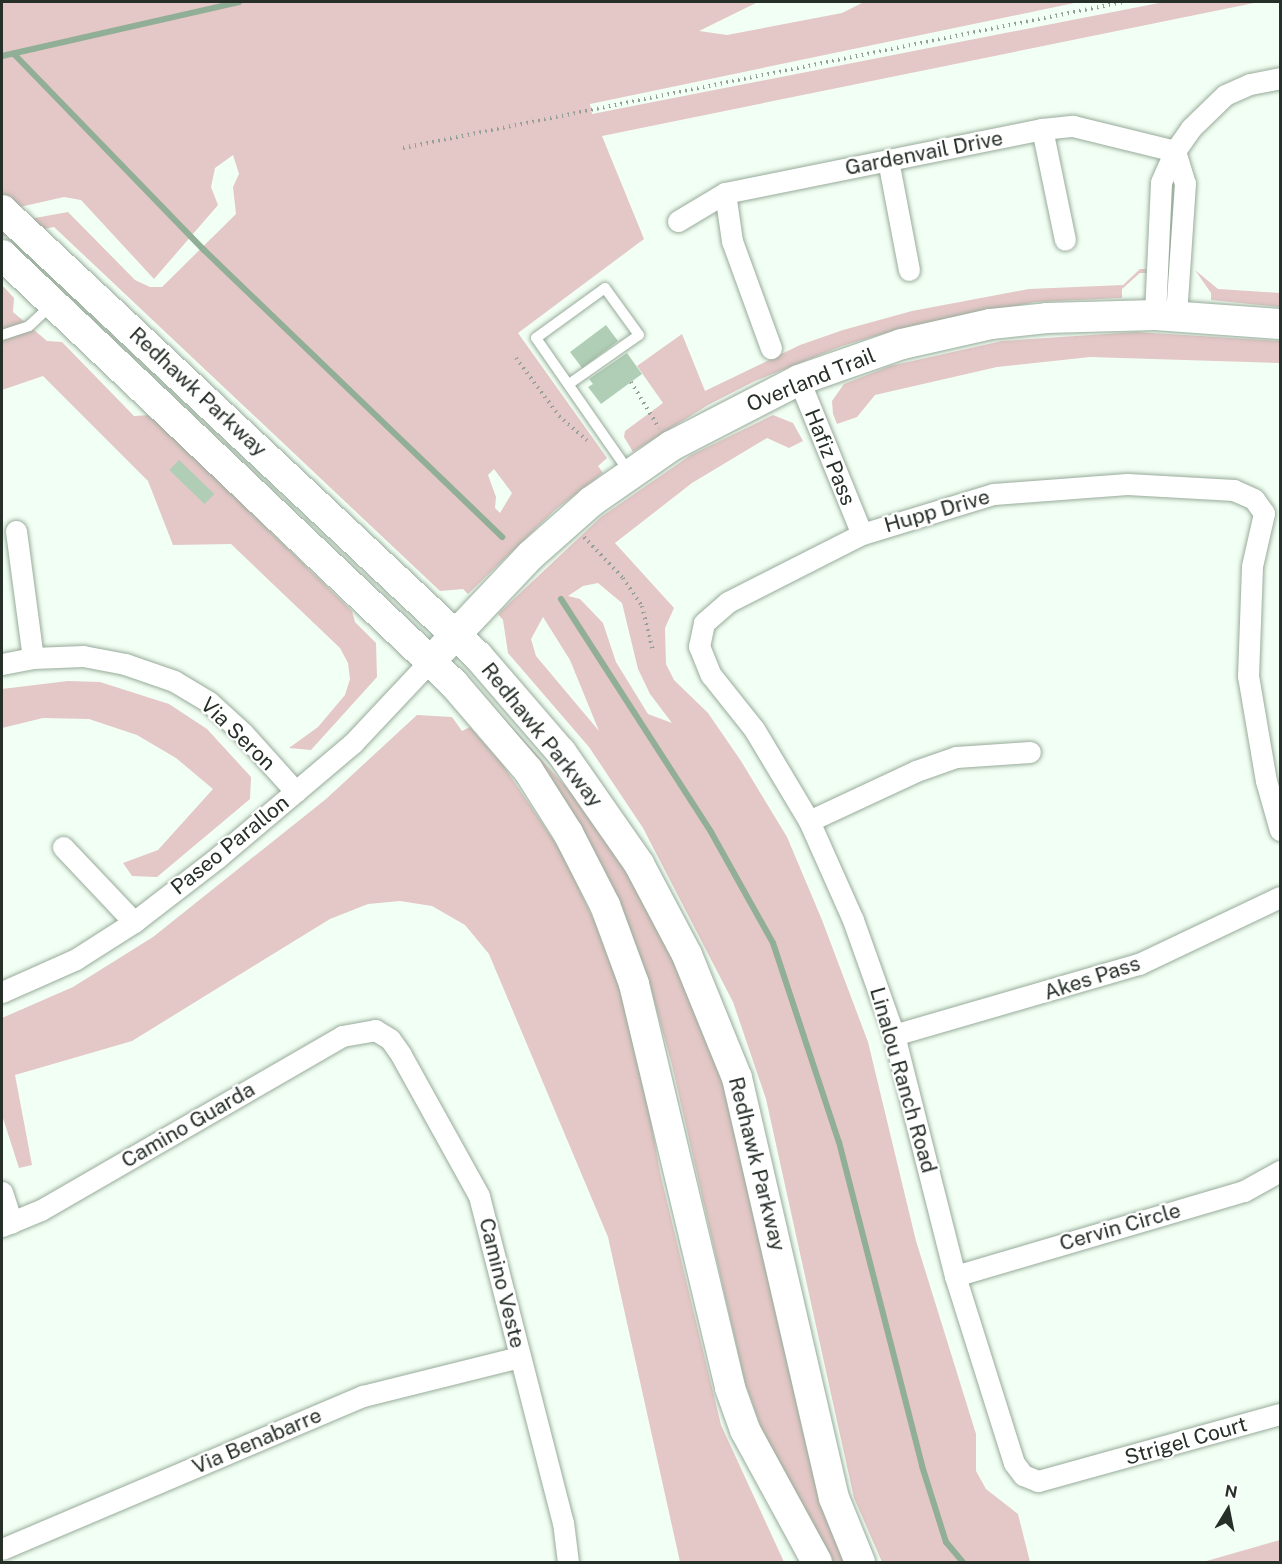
<!DOCTYPE html>
<html>
<head>
<meta charset="utf-8">
<style>
  body { margin:0 }
  #map { position:relative; width:1282px; height:1564px; overflow:hidden; background:#f2fff4; font-family:"Public Sans",sans-serif }
  div>[style] { position:absolute }
  .green>* { inset:0; background:#e4c7c7 }
  .stream>* { height:6px; margin:-3px; padding:0 3px; transform-origin:3px; border-radius:3px; background:#91ae96 }
  .building>* { inset:0; background:#b0ceb5; transform-origin:0 0 }
  .path>* { height:4px; margin-top:-2px; transform-origin:0; background:repeating-linear-gradient(90deg,#95a097 0 1.5px,transparent 0 6px) }
  .roads { filter:drop-shadow(0 0 2px #97ab9a) drop-shadow(0 0 2px #97ab9a) }
  .lane>* { height:10px; margin:-5px; padding:0 5px; transform-origin:5px; border-radius:5px; background:#fff }
  .street>* { height:21px; margin:-10.5px; padding:0 10.5px; transform-origin:10.5px; border-radius:10.5px; background:#fff }
  .secondary>* { height:30px; margin:-15px; padding:0 15px; transform-origin:15px; border-radius:15px; background:#fff }
  span { translate:-50% -50%; white-space:nowrap; text-align:center; line-height:1.15; -webkit-text-stroke:4.5px #fff; paint-order:stroke }
  .street-label { font-size:21px; color:#272f29 }
  .frame { position:absolute; inset:0; border:3px solid #272f29; pointer-events:none }
  .north { position:absolute; left:1198px; top:1480px; width:60px; height:60px; -webkit-text-stroke:4px #fff; paint-order:stroke; rotate:10deg; font-size:16px; font-weight:700; line-height:24px; text-align:center; color:#272f29 }
  .north::after { content:''; display:block; margin:auto; width:21px; height:27px; background:#272f29; clip-path:polygon(50% 0,100% 100%,50% 72%,0 100%) }
</style>
</head>
<body>
<div id="map">
  <div class="green">
    <div style="clip-path:polygon(evenodd,2px 2px,758px 2px,699px 31px,727px 35px,842px 13px,864px 2px,1079px 2px,590px 104px,592px 114px,1164px 2px,1259px 2px,602px 136px,644px 239px,518px 333px,607px 458px,598px 466px,603px 473px,555px 510px,468px 594px,463px 589px,440px 591px,54px 227px,2px 237px,2px 224px,68px 212px,135px 280px,150px 287px,162px 287px,236px 214px,233px 187px,239px 174px,233px 155px,215px 168px,211px 187px,218px 205px,154px 279px,81px 200px,64px 197px,2px 211px,2px 2px,494px 469px,512px 493px,500px 513px,495px 508px,496px 497px,488px 475px,494px 469px)"></div>
    <div style="clip-path:polygon(1140px 269px,1146px 269px,1146px 273px,1140px 273px,1122px 289px,1122px 298px,1036px 302px,896px 330px,842px 346px,755px 381px,708px 405px,633px 452px,624px 437px,625px 431px,663px 403px,637px 366px,682px 334px,705px 391px,800px 345px,843px 330px,912px 311px,1029px 289px,1123px 285px)"></div>
    <div style="clip-path:polygon(1195px 270px,1218px 289px,1280px 293px,1280px 307px,1211px 300px,1211px 293px)"></div>
    <div style="clip-path:polygon(2px 285px,14px 298px,13px 312px,47px 341px,62px 342px,134px 416px,151px 415px,352px 611px,355px 622px,376px 643px,377px 677px,311px 750px,289px 748px,318px 727px,345px 695px,350px 679px,348px 663px,340px 648px,231px 544px,173px 545px,148px 481px,43px 376px,2px 390px)"></div>
    <div style="clip-path:polygon(1136px 332px,1280px 341px,1280px 363px,1090px 357px,997px 367px,875px 395px,857px 417px,837px 424px,833px 414px,832px 401px,844px 384px,890px 366px,1002px 341px)"></div>
    <div style="clip-path:polygon(evenodd,773px 415px,793px 423px,803px 441px,789px 448px,767px 438px,692px 483px,615px 543px,674px 608px,665px 628px,666px 664px,674px 680px,708px 713px,741px 761px,787px 837px,822px 920px,868px 1042px,916px 1241px,976px 1434px,976px 1471px,986px 1489px,1018px 1514px,1030px 1562px,882px 1562px,854px 1498px,766px 1099px,733px 1002px,643px 828px,589px 747px,508px 653px,503px 620px,498px 614px,601px 517px,691px 455px,773px 415px,598px 583px,622px 603px,638px 669px,650px 694px,672px 723px,648px 714px,616px 662px,603px 623px,580px 599px,568px 596px,583px 586px,598px 583px,773px 415px,543px 617px,570px 660px,599px 731px,536px 656px,531px 639px,543px 617px)"></div>
    <div style="clip-path:polygon(68px 681px,100px 682px,169px 704px,207px 729px,251px 777px,250px 799px,157px 877px,132px 876px,123px 863px,158px 850px,213px 789px,176px 758px,137px 735px,89px 719px,43px 718px,2px 728px,2px 689px)"></div>
    <div style="clip-path:polygon(472px 683px,598px 822px,680px 964px,730px 1093px,845px 1562px,832px 1562px,763px 1433px,745px 1383px,672px 1065px,650px 986px)"></div>
    <div style="clip-path:polygon(417px 715px,452px 717px,462px 731px,470px 727px,503px 765px,561px 851px,606px 945px,632px 1014px,660px 1172px,721px 1425px,784px 1562px,680px 1562px,608px 1237px,489px 954px,465px 925px,432px 906px,400px 901px,368px 904px,330px 919px,132px 1041px,15px 1075px,32px 1165px,19px 1168px,2px 1115px,2px 1018px,73px 987px,153px 937px,326px 799px)"></div>
    <div style="clip-path:polygon(1280px 1540px,1280px 1561px,1274px 1562px,1203px 1562px)"></div>
  </div>
  <div class="stream">
    <div style="left:14px;top:54px;width:273px;rotate:45.9deg"></div>
    <div style="left:204px;top:250px;width:414px;rotate:43.9deg"></div>
    <div style="left:2px;top:56px;width:243px;rotate:-12.8deg"></div>
    <div style="left:561px;top:599px;width:277px;rotate:57.2deg"></div>
    <div style="left:711px;top:832px;width:127px;rotate:60.8deg"></div>
    <div style="left:773px;top:943px;width:210px;rotate:71.7deg"></div>
    <div style="left:839px;top:1142px;width:334px;rotate:75.6deg"></div>
    <div style="left:922px;top:1466px;width:80px;rotate:72.5deg"></div>
    <div style="left:946px;top:1542px;width:26px;rotate:50deg"></div>
  </div>
  <div class="building">
    <div style="left:606px;top:325px;width:20px;height:45px;rotate:53deg"></div>
    <div style="clip-path:polygon(627px 353px,642px 374px,601px 404px,588px 387px,593px 384px,589px 379px)"></div>
    <div style="left:179px;top:460px;width:49px;height:14px;rotate:44deg"></div>
  </div>
  <div class="path">
    <div style="left:403px;top:148px;width:735px;rotate:-11.46deg"></div>
    <div style="left:516px;top:358px;width:72px;rotate:53.4deg"></div>
    <div style="left:559px;top:416px;width:37px;rotate:41deg"></div>
    <div style="left:631px;top:382px;width:54px;rotate:58.7deg"></div>
    <div style="left:584px;top:537px;width:57px;rotate:46.4deg"></div>
    <div style="left:623px;top:578px;width:34px;rotate:56deg"></div>
    <div style="left:642px;top:606px;width:46px;rotate:76.3deg"></div>
  </div>
  <div class="roads">
    <div class="lane">
      <div style="left:2px;top:335px;width:28px;rotate:-18deg"></div>
      <div style="left:29px;top:326px;width:33px;rotate:-43deg"></div>
      <div style="left:569px;top:384px;width:85px;rotate:-35deg"></div>
      <div style="left:639px;top:335px;width:58px;rotate:-125.9deg"></div>
      <div style="left:605px;top:288px;width:85px;rotate:144.1deg"></div>
      <div style="left:536px;top:338px;width:163px;rotate:55.2deg"></div>
    </div>
    <div class="street">
      <div style="left:1042px;top:129px;width:113px;rotate:78.3deg"></div>
      <div style="left:1175px;top:151px;width:34px;rotate:73deg"></div>
      <div style="left:1185px;top:183px;width:133px;rotate:93.9deg"></div>
      <div style="left:888px;top:160px;width:112px;rotate:79.2deg"></div>
      <div style="left:725px;top:193px;width:49px;rotate:81.7deg"></div>
      <div style="left:732px;top:241px;width:114px;rotate:70deg"></div>
      <div style="left:678px;top:221px;width:55px;rotate:-30.8deg"></div>
      <div style="left:725px;top:193px;width:323px;rotate:-11.4deg"></div>
      <div style="left:1042px;top:129px;width:31px;rotate:-6deg"></div>
      <div style="left:1073px;top:126px;width:105px;rotate:13.8deg"></div>
      <div style="left:1155px;top:315px;width:133px;rotate:-87.4deg"></div>
      <div style="left:1161px;top:182px;width:34px;rotate:-66deg"></div>
      <div style="left:1175px;top:151px;width:28px;rotate:-55deg"></div>
      <div style="left:1191px;top:128px;width:47px;rotate:-44.1deg"></div>
      <div style="left:1225px;top:95px;width:27px;rotate:-24deg"></div>
      <div style="left:1250px;top:84px;width:31px;rotate:-11deg"></div>
      <div style="left:799px;top:380px;width:166px;rotate:67.8deg"></div>
      <div style="left:16px;top:531px;width:128px;rotate:82.4deg"></div>
      <div style="left:2px;top:664px;width:32px;rotate:-11deg"></div>
      <div style="left:33px;top:658px;width:50px;rotate:-2.3deg"></div>
      <div style="left:83px;top:656px;width:43px;rotate:10.8deg"></div>
      <div style="left:125px;top:664px;width:52px;rotate:19.1deg"></div>
      <div style="left:174px;top:681px;width:41px;rotate:31deg"></div>
      <div style="left:209px;top:702px;width:46px;rotate:42.4deg"></div>
      <div style="left:243px;top:733px;width:79px;rotate:48.1deg"></div>
      <div style="left:809px;top:821px;width:118px;rotate:-25deg"></div>
      <div style="left:916px;top:771px;width:42px;rotate:-19.3deg"></div>
      <div style="left:956px;top:757px;width:74px;rotate:-3.9deg"></div>
      <div style="left:1280px;top:830px;width:51px;rotate:-105.9deg"></div>
      <div style="left:1266px;top:781px;width:107px;rotate:-99.7deg"></div>
      <div style="left:1248px;top:676px;width:110px;rotate:-87.9deg"></div>
      <div style="left:1252px;top:566px;width:54px;rotate:-77.2deg"></div>
      <div style="left:1264px;top:513px;width:17px;rotate:-126deg"></div>
      <div style="left:1254px;top:499px;width:22px;rotate:-156deg"></div>
      <div style="left:1234px;top:490px;width:107px;rotate:-176.8deg"></div>
      <div style="left:1127px;top:484px;width:134px;rotate:175.7deg"></div>
      <div style="left:993px;top:494px;width:137px;rotate:163deg"></div>
      <div style="left:862px;top:534px;width:150px;rotate:153.1deg"></div>
      <div style="left:728px;top:602px;width:32px;rotate:139deg"></div>
      <div style="left:704px;top:623px;width:24px;rotate:102deg"></div>
      <div style="left:699px;top:646px;width:31px;rotate:68deg"></div>
      <div style="left:711px;top:675px;width:69px;rotate:51.5deg"></div>
      <div style="left:754px;top:729px;width:107px;rotate:59.1deg"></div>
      <div style="left:809px;top:821px;width:108px;rotate:66deg"></div>
      <div style="left:853px;top:920px;width:122px;rotate:70.4deg"></div>
      <div style="left:894px;top:1035px;width:249px;rotate:75.8deg"></div>
      <div style="left:955px;top:1276px;width:196px;rotate:72.5deg"></div>
      <div style="left:1014px;top:1463px;width:15px;rotate:53deg"></div>
      <div style="left:1023px;top:1475px;width:16px;rotate:22deg"></div>
      <div style="left:1038px;top:1481px;width:251px;rotate:-15.5deg"></div>
      <div style="left:63px;top:847px;width:103px;rotate:46.6deg"></div>
      <div style="left:2px;top:992px;width:81px;rotate:-24deg"></div>
      <div style="left:76px;top:959px;width:69px;rotate:-32.5deg"></div>
      <div style="left:134px;top:922px;width:105px;rotate:-37.6deg"></div>
      <div style="left:217px;top:858px;width:178px;rotate:-40.2deg"></div>
      <div style="left:353px;top:743px;width:112px;rotate:-46.8deg"></div>
      <div style="left:894px;top:1035px;width:255px;rotate:-16.2deg"></div>
      <div style="left:1139px;top:964px;width:156px;rotate:-25.4deg"></div>
      <div style="left:2px;top:1192px;width:32px;rotate:72deg"></div>
      <div style="left:2px;top:1226px;width:42px;rotate:-22.3deg"></div>
      <div style="left:41px;top:1210px;width:348px;rotate:-30deg"></div>
      <div style="left:342px;top:1036px;width:34px;rotate:-10deg"></div>
      <div style="left:375px;top:1030px;width:17px;rotate:31deg"></div>
      <div style="left:390px;top:1039px;width:19px;rotate:55deg"></div>
      <div style="left:401px;top:1055px;width:161px;rotate:61deg"></div>
      <div style="left:479px;top:1196px;width:337px;rotate:75.6deg"></div>
      <div style="left:563px;top:1522px;width:40px;rotate:82.9deg"></div>
      <div style="left:955px;top:1276px;width:301px;rotate:-16.4deg"></div>
      <div style="left:1244px;top:1191px;width:41px;rotate:-29.1deg"></div>
      <div style="left:2px;top:1549px;width:392px;rotate:-23deg"></div>
      <div style="left:363px;top:1396px;width:162px;rotate:-14deg"></div>
    </div>
    <div class="secondary">
      <div style="left:2px;top:210px;width:652px;rotate:43.14deg"></div>
      <div style="left:478px;top:656px;width:127px;rotate:49.2deg"></div>
      <div style="left:561px;top:752px;width:136px;rotate:55.1deg"></div>
      <div style="left:639px;top:864px;width:103px;rotate:62.2deg"></div>
      <div style="left:687px;top:955px;width:133px;rotate:67.9deg"></div>
      <div style="left:737px;top:1078px;width:431px;rotate:77deg"></div>
      <div style="left:834px;top:1498px;width:69px;rotate:67.9deg"></div>
      <div style="left:2px;top:255px;width:623px;rotate:43.5deg"></div>
      <div style="left:454px;top:684px;width:113px;rotate:49.3deg"></div>
      <div style="left:528px;top:770px;width:75px;rotate:57.6deg"></div>
      <div style="left:568px;top:833px;width:81px;rotate:62.8deg"></div>
      <div style="left:605px;top:905px;width:84px;rotate:69.8deg"></div>
      <div style="left:634px;top:984px;width:415px;rotate:76.6deg"></div>
      <div style="left:730px;top:1388px;width:45px;rotate:70.3deg"></div>
      <div style="left:745px;top:1430px;width:150px;rotate:61.4deg"></div>
      <div style="left:442px;top:649px;width:129px;rotate:-46.6deg"></div>
      <div style="left:531px;top:555px;width:81px;rotate:-41.5deg"></div>
      <div style="left:592px;top:501px;width:96px;rotate:-34.8deg"></div>
      <div style="left:671px;top:446px;width:144px;rotate:-27.3deg"></div>
      <div style="left:799px;top:380px;width:109px;rotate:-19.3deg"></div>
      <div style="left:902px;top:344px;width:91px;rotate:-12.7deg"></div>
      <div style="left:991px;top:324px;width:56px;rotate:-6.1deg"></div>
      <div style="left:1047px;top:318px;width:108px;rotate:-1.6deg"></div>
      <div style="left:1155px;top:315px;width:125px;rotate:4.1deg"></div>
    </div>
  </div>
  <div class="street-label">
    <span style="left:924px;top:153px;rotate:-11deg">Gardenvail Drive</span>
    <span style="left:811px;top:380px;rotate:-22deg">Overland Trail</span>
    <span style="left:198px;top:392px;rotate:43deg">Redhawk Parkway</span>
    <span style="left:830px;top:457px;rotate:68deg">Hafiz Pass</span>
    <span style="left:937px;top:511px;rotate:-16deg">Hupp Drive</span>
    <span style="left:238px;top:734px;rotate:44deg">Via Seron</span>
    <span style="left:542px;top:735px;rotate:51deg">Redhawk Parkway</span>
    <span style="left:230px;top:845px;rotate:-39deg">Paseo Parallon</span>
    <span style="left:1092px;top:978px;rotate:-18deg">Akes Pass</span>
    <span style="left:903px;top:1080px;rotate:74deg">Linalou Ranch Road</span>
    <span style="left:188px;top:1125px;rotate:-30deg">Camino Guarda</span>
    <span style="left:757px;top:1164px;rotate:76deg">Redhawk Parkway</span>
    <span style="left:1120px;top:1227px;rotate:-16deg">Cervin Circle</span>
    <span style="left:502px;top:1283px;rotate:76deg">Camino Veste</span>
    <span style="left:257px;top:1441px;rotate:-23deg">Via Benabarre</span>
    <span style="left:1186px;top:1441px;rotate:-16deg">Strigel Court</span>
  </div>
  <div class="frame"></div>
  <div class="north">N</div>
</div>
</body>
</html>
